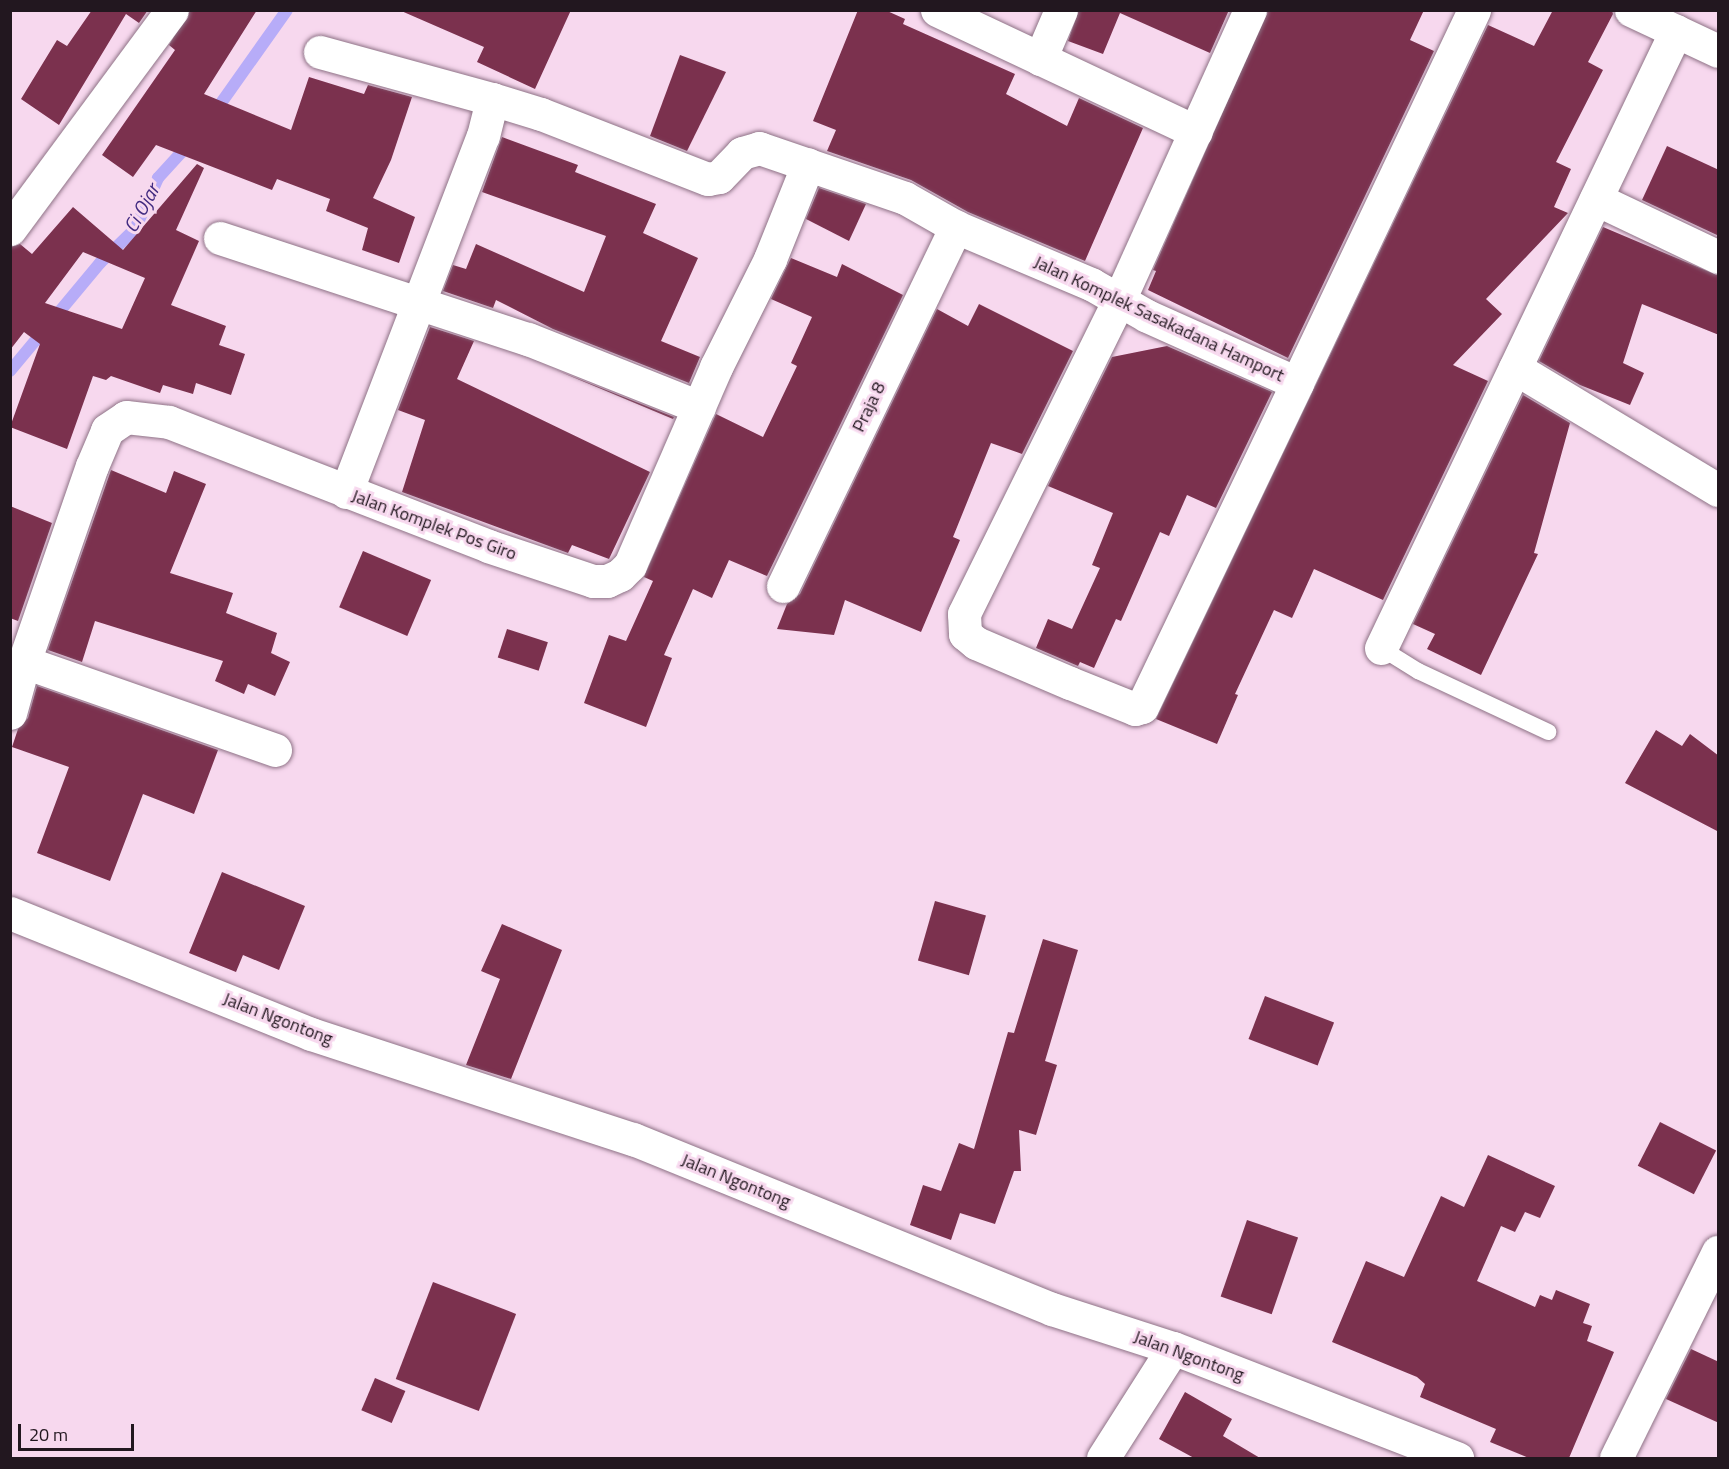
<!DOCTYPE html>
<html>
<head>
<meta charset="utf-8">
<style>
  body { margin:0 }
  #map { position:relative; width:1729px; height:1469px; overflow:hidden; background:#f7d8ee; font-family:"Titillium Web",sans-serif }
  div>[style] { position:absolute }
  .stream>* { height:12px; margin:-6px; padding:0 6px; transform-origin:6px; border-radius:6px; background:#b7acf8 }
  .building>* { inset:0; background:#7b314e; transform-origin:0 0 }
  .roads { filter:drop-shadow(0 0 2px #8e7286) drop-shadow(0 0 2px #8e7286) }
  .lane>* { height:16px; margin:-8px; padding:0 8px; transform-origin:8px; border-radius:8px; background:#fff }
  .street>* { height:33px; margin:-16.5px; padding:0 16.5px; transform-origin:16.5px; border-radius:16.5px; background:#fff }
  span { translate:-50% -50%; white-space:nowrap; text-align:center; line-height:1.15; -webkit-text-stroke:6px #f7d8ee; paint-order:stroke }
  .street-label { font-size:18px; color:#22171f }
  .water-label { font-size:20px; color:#412a80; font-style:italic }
  .frame { position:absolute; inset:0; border:12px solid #22171f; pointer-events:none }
  .scale { position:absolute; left:18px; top:1424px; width:116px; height:27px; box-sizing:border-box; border:3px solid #22171f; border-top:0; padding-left:8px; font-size:18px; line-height:21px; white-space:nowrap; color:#22171f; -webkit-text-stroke:4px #f7d8ee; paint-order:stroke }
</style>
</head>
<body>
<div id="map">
  <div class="stream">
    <div style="left:214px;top:113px;width:126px;rotate:-54.7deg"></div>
    <div style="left:10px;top:371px;width:141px;rotate:-50.2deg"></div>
    <div style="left:100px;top:263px;width:49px;rotate:-44.2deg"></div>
    <div style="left:135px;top:229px;width:56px;rotate:-65.7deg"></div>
    <div style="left:158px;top:178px;width:47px;rotate:-47.6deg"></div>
  </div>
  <div class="building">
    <div style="clip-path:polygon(92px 10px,148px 10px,139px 23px,126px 14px,59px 125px,21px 99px,57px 40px,67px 46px)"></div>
    <div style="clip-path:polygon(190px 10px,257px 10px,204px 94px,291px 130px,309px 77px,364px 94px,368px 85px,412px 97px,391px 160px,373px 198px,415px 217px,399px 263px,362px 250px,368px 228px,326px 211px,330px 199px,277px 179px,272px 190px,156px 145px,133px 177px,102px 155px,175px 50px,169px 45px)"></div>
    <div style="clip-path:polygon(399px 10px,571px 10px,535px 89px,477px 62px,484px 47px)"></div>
    <div style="clip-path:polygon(858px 10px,885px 10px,905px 19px,903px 24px,1015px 74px,1006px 94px,1067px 126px,1079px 98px,1143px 128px,1085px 261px,968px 212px,911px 180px,827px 151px,836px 130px,813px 121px)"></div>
    <div style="clip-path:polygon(1079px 10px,1229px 10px,1210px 53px,1120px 13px,1103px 54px,1068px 41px)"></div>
    <div style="clip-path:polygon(1268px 10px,1424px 10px,1410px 40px,1434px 51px,1288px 358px,1148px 290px,1156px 271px,1153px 270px)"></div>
    <div style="clip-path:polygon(1553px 10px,1612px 10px,1613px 14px,1588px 62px,1603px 70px,1556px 162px,1571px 169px,1554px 207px,1568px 213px,1486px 299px,1502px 314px,1453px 365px,1488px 381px,1383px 600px,1314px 569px,1292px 618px,1274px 610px,1235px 694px,1238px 695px,1217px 744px,1156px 719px,1488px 25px,1534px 46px)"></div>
    <div style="clip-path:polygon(680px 55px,726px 72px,687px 151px,650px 136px)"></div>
    <div style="clip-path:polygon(502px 137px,578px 165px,575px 172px,656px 204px,643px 233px,698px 258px,661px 341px,700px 357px,689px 383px,553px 329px,496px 300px,493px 308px,443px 291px,453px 265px,466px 269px,476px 244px,584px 292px,606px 236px,482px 192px)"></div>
    <div style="clip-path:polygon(1667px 146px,1719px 170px,1719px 236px,1642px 200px)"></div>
    <div style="clip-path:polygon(evenodd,197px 164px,204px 168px,176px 230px,199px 241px,171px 305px,226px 326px,219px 345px,245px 354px,231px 395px,196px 383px,193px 394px,163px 385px,160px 393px,111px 376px,106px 380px,93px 376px,67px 449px,10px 427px,40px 344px,24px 332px,10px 350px,10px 247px,20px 244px,32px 254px,73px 207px,123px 250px,197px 164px,83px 252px,145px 278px,122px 329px,45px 303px,83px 252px)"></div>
    <div style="clip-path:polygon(819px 188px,866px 204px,849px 241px,806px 219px)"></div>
    <div style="clip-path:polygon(1603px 227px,1719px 276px,1719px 335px,1642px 304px,1623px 363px,1644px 373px,1630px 405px,1580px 385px,1539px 361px)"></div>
    <div style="clip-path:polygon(791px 258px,837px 277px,842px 264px,903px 295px,767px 576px,729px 560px,712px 598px,693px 589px,664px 655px,672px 658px,646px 727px,584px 703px,609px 635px,626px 641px,653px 581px,644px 577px,716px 414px,763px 437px,797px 366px,791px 363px,812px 317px,771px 299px)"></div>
    <div style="clip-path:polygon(979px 304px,1073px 351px,1022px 454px,991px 443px,953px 537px,960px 540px,921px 632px,845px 600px,834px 635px,777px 629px,787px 604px,800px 594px,937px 309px,968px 326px)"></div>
    <div style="clip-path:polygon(430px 327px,474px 341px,457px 379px,650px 472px,609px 559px,572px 545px,568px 553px,402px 492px,425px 420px,398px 410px)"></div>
    <div style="clip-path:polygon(1167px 346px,1272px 392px,1216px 508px,1187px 495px,1169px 536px,1160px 532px,1121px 621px,1116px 619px,1094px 668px,1080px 662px,1078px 666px,1036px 648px,1048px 619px,1072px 629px,1100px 568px,1092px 565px,1113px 513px,1048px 486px,1112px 357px)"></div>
    <div style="clip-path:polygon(556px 370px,674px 417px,673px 419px)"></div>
    <div style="clip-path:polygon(1523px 395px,1570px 423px,1534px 553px,1538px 554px,1481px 675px,1427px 649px,1435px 634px,1413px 624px)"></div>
    <div style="clip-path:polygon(111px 470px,166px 493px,174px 471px,206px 484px,170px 573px,233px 593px,226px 613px,277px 633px,271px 653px,290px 662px,275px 696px,248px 684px,244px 694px,215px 681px,223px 661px,95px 621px,82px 662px,48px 650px)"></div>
    <div style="clip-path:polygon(10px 506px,52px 523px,18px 621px,10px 618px)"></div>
    <div style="left:363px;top:551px;width:74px;height:61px;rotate:23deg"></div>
    <div style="left:507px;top:629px;width:43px;height:30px;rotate:18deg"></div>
    <div style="clip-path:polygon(37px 686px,218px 750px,194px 814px,143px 794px,110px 881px,37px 853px,69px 767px,12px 747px,18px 729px,28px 718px)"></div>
    <div style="clip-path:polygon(1656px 730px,1682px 746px,1690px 734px,1719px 756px,1719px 832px,1625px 783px)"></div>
    <div style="clip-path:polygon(222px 872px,305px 906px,279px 970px,243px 955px,236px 972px,189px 953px)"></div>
    <div style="left:935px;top:901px;width:53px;height:62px;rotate:16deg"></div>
    <div style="clip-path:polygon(502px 924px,562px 950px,511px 1079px,466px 1065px,500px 979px,481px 971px)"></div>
    <div style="clip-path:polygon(1043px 939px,1078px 950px,1045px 1061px,1057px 1065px,1036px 1135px,1019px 1130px,1021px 1171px,1014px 1171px,995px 1224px,960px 1213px,951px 1240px,910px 1225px,923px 1185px,941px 1191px,959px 1143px,974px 1149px,1008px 1032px,1014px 1033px)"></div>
    <div style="left:1265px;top:996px;width:74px;height:46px;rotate:21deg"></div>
    <div style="left:1660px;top:1122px;width:63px;height:49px;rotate:27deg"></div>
    <div style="clip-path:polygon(1488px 1155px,1555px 1186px,1540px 1218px,1525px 1212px,1515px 1232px,1501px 1226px,1477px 1281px,1535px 1307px,1540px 1295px,1552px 1300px,1556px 1290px,1590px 1304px,1583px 1323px,1592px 1326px,1587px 1341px,1614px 1352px,1569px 1458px,1529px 1458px,1490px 1442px,1496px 1429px,1420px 1397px,1425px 1384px,1417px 1377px,1332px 1342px,1366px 1261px,1404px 1277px,1441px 1196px,1464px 1207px)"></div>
    <div style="left:1247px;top:1220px;width:54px;height:81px;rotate:19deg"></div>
    <div style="left:433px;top:1282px;width:89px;height:104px;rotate:21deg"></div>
    <div style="clip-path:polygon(1691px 1349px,1719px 1362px,1719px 1423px,1666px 1399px)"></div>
    <div style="left:375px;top:1378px;width:33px;height:35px;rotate:23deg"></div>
    <div style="clip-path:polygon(1185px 1392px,1232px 1419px,1223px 1436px,1260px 1458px,1194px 1458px,1159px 1439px)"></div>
  </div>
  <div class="roads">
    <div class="lane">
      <div style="left:1381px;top:648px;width:44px;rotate:31.9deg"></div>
      <div style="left:1418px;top:671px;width:144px;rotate:25.1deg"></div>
    </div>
    <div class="street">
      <div style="left:937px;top:10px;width:286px;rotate:25.2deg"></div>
      <div style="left:1250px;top:10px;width:318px;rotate:114.3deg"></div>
      <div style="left:1119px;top:300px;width:350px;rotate:116.3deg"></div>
      <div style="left:964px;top:614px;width:20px;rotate:87deg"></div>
      <div style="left:965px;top:634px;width:14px;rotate:39deg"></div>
      <div style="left:976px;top:643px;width:102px;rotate:23.1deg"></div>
      <div style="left:1070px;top:683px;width:70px;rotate:21.8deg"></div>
      <div style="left:1135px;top:709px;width:7px;rotate:-16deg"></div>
      <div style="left:1142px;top:707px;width:359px;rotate:-64.4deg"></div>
      <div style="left:1631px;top:10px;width:96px;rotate:25.2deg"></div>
      <div style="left:320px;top:52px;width:178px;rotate:15.3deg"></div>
      <div style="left:1040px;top:59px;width:53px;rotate:-66.8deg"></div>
      <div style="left:1596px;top:199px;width:135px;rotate:25.4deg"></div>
      <div style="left:10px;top:229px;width:272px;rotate:-53.5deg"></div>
      <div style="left:220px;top:238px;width:324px;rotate:18.2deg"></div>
      <div style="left:528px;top:339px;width:184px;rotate:21.7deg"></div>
      <div style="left:1515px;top:368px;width:237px;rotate:31deg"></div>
      <div style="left:346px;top:492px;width:381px;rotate:-69deg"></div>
      <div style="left:483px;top:136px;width:38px;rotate:-76deg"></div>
      <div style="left:492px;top:99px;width:51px;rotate:17deg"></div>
      <div style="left:541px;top:114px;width:179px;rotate:21.3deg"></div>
      <div style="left:708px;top:179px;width:11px;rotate:-10deg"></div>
      <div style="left:719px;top:177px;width:33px;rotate:-46deg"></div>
      <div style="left:742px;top:153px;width:18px;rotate:-16deg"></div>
      <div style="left:759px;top:148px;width:154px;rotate:18.9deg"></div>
      <div style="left:905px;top:198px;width:59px;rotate:29.6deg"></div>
      <div style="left:956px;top:227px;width:147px;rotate:22.9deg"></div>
      <div style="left:1091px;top:284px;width:64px;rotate:29.7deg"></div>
      <div style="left:1147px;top:316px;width:164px;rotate:24.1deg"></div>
      <div style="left:1297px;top:383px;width:413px;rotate:-64.6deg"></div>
      <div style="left:783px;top:586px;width:399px;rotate:-64.3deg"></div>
      <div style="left:1381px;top:648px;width:684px;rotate:-64.45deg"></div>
      <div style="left:24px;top:662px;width:266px;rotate:19.3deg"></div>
      <div style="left:10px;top:713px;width:53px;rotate:-74.6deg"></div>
      <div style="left:24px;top:662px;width:207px;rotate:-70.9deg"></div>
      <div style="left:92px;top:466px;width:39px;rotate:-67deg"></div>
      <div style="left:107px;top:430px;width:23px;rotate:-34deg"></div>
      <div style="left:126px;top:417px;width:43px;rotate:6.6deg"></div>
      <div style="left:169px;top:422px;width:342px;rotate:21.2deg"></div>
      <div style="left:488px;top:546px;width:111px;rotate:18.4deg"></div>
      <div style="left:593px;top:581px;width:14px"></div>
      <div style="left:607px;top:581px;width:14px;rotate:-25deg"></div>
      <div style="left:620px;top:575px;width:14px;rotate:-45deg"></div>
      <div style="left:630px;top:565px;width:216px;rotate:-66.5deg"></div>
      <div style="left:716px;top:367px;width:121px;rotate:-63.4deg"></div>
      <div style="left:770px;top:259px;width:102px;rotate:-68.2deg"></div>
      <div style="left:10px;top:913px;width:324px;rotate:21.9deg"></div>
      <div style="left:311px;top:1034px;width:339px;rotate:18.1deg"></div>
      <div style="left:633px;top:1139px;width:452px;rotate:22.1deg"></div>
      <div style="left:1052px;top:1309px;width:127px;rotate:17.9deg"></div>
      <div style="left:1173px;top:1348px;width:305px;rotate:21.2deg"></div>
      <div style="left:1103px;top:1458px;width:130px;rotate:-57.5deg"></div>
      <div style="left:1616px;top:1458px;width:230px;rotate:-63.7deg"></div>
    </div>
  </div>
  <div class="street-label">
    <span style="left:1159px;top:319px;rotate:25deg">Jalan Komplek Sasakadana Hamport</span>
    <span style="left:869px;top:407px;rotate:-64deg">Praja 8</span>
    <span style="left:434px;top:525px;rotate:20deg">Jalan Komplek Pos Giro</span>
    <span style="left:278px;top:1019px;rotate:21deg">Jalan Ngontong</span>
    <span style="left:736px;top:1181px;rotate:22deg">Jalan Ngontong</span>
    <span style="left:1189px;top:1356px;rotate:20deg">Jalan Ngontong</span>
  </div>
  <div class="water-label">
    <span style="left:141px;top:208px;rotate:-61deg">Ci Ojar</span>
  </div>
  <div class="frame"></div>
  <div class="scale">20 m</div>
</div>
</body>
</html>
